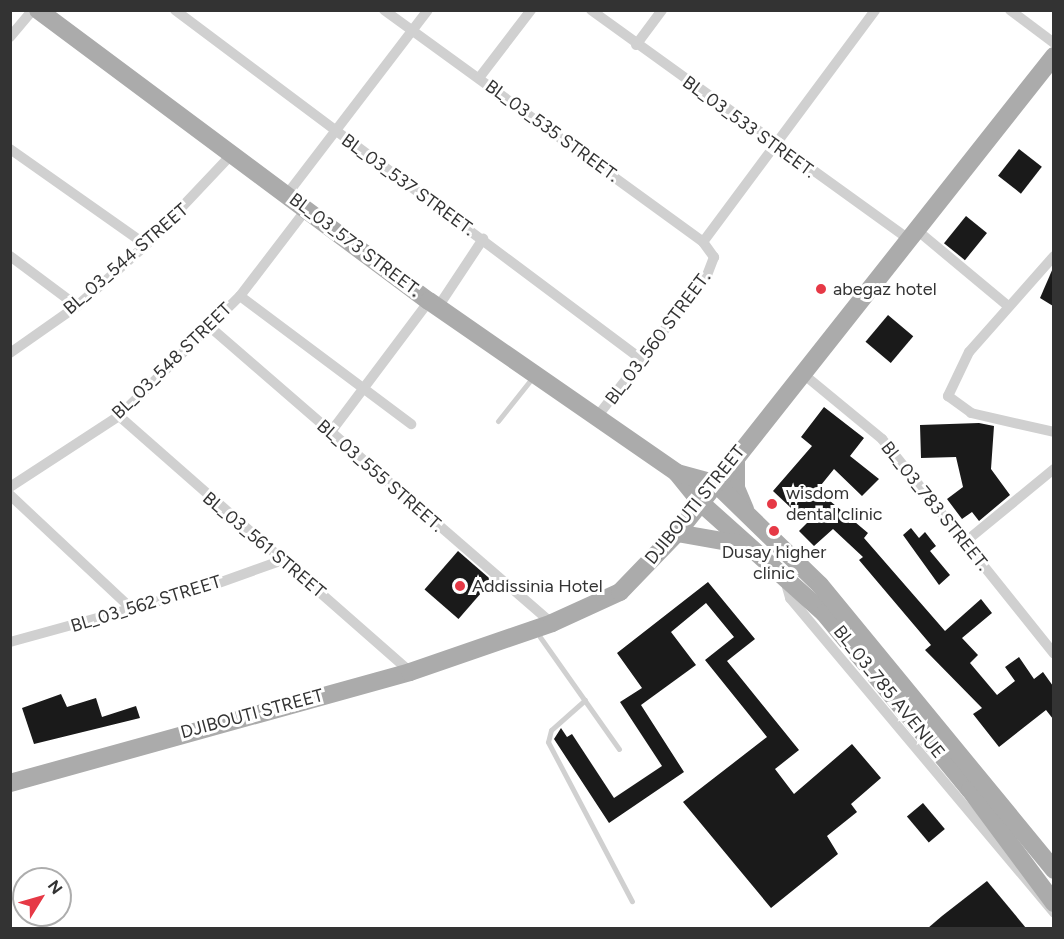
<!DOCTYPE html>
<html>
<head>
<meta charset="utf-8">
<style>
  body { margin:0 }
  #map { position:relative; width:1064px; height:939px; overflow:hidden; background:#fff; font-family:Figtree,sans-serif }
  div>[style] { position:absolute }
  .building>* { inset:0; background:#1a1a1a; transform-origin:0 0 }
  .service>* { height:5px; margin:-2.5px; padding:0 2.5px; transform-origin:2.5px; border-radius:2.5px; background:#d0d0d0 }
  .minor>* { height:10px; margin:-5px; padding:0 5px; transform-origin:5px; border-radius:5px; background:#d0d0d0 }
  .primary>* { height:18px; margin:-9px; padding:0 9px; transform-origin:9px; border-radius:9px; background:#ababab }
  .dots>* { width:16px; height:16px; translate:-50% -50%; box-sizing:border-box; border:3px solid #fff; border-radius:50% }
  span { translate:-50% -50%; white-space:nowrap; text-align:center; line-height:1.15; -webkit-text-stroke:6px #fff; paint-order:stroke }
  .street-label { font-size:18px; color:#333 }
  .poi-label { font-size:18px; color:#333 }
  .left { translate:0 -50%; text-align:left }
  .frame { position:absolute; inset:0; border:12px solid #333; pointer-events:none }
  .north { position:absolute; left:12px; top:867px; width:60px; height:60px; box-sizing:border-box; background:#fff; border:2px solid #adadad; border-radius:50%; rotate:53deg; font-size:16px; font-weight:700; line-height:24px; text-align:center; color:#333 }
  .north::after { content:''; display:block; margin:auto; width:21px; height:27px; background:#e63946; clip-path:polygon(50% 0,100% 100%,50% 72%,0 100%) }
</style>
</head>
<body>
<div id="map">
  <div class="building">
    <div style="left:1019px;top:149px;width:29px;height:34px;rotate:38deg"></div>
    <div style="left:966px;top:216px;width:27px;height:35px;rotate:39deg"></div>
    <div style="clip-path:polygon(1053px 268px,1053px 306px,1040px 298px)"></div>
    <div style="left:888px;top:315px;width:33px;height:35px;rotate:40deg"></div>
    <div style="clip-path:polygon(824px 407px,864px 438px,850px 456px,879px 479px,862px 496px,834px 469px,817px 490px,868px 533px,864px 538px,945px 631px,981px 599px,992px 613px,962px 638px,978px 655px,970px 663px,997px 695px,1015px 681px,1005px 667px,1019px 657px,1034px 679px,1043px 672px,1053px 686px,1053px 719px,1046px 710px,999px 747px,973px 714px,982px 708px,925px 650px,931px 645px,859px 560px,863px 557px,833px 529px,814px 546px,799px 531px,807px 523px,773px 491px,812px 446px,801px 437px)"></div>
    <div style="clip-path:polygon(979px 423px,994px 426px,991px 469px,1010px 495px,979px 521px,972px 512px,962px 519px,947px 499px,963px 487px,956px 457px,921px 458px,920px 425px)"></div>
    <div style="clip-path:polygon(911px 528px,919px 538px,925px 532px,936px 546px,930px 551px,950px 575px,939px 585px,903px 535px)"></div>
    <div style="left:458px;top:551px;width:45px;height:51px;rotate:41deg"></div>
    <div style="clip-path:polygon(708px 582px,755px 639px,727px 661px,799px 750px,775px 769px,794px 794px,852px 744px,881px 778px,851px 804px,857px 812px,827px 836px,838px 854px,771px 908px,683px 802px,767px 737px,705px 660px,734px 637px,706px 603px,671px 632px,696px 665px,641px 705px,684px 772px,609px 823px,554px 739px,561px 728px,567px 737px,572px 734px,614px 798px,662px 766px,620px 702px,642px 688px,617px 653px)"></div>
    <div style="clip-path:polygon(61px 694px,67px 707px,96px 698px,102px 717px,136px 706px,140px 718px,34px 744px,22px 708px)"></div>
    <div style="left:923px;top:803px;width:34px;height:21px;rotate:50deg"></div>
    <div style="clip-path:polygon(987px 881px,1026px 928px,928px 928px,942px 916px)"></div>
  </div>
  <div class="service">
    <div style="left:498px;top:421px;width:56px;rotate:-51.5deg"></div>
    <div style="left:540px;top:637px;width:137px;rotate:54.8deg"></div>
    <div style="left:585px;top:700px;width:45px;rotate:138.6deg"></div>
    <div style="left:551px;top:730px;width:12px;rotate:104deg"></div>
    <div style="left:548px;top:742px;width:180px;rotate:62.2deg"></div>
  </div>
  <div class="minor">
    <div style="left:175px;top:10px;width:582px;rotate:36.83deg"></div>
    <div style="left:384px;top:10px;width:394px;rotate:36deg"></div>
    <div style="left:703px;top:242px;width:19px;rotate:54deg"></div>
    <div style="left:714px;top:257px;width:19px;rotate:111deg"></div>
    <div style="left:707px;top:275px;width:180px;rotate:127.8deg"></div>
    <div style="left:591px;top:10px;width:393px;rotate:35.8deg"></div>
    <div style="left:1010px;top:10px;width:55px;rotate:36.9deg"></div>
    <div style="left:10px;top:37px;width:35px;rotate:-50deg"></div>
    <div style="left:636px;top:45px;width:44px;rotate:-53.4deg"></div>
    <div style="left:479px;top:78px;width:86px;rotate:-52.6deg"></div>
    <div style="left:10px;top:149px;width:166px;rotate:35.2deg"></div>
    <div style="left:288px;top:193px;width:230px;rotate:-52.6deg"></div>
    <div style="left:918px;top:231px;width:117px;rotate:39.8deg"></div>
    <div style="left:703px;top:242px;width:289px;rotate:-53.4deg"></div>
    <div style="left:10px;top:256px;width:84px;rotate:36.7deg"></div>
    <div style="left:1054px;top:256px;width:128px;rotate:131.5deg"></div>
    <div style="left:969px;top:352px;width:49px;rotate:115.5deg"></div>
    <div style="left:948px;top:396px;width:29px;rotate:36deg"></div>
    <div style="left:971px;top:413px;width:85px;rotate:12.9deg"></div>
    <div style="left:240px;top:296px;width:214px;rotate:36.8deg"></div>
    <div style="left:438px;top:307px;width:82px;rotate:-56.5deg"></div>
    <div style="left:210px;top:327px;width:452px;rotate:40.9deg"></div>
    <div style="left:10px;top:353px;width:82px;rotate:-35deg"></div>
    <div style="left:77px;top:306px;width:92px;rotate:-41.5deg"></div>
    <div style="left:146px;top:245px;width:125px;rotate:-46.6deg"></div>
    <div style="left:802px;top:373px;width:104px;rotate:39.5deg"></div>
    <div style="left:882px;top:439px;width:275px;rotate:51.3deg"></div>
    <div style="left:119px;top:416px;width:388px;rotate:41.3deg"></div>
    <div style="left:330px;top:433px;width:165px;rotate:-53.1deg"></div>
    <div style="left:10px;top:487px;width:130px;rotate:-33.1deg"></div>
    <div style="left:119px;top:416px;width:170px;rotate:-44.8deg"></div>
    <div style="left:240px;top:296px;width:112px;rotate:-52.6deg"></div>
    <div style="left:10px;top:495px;width:167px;rotate:43.1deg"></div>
    <div style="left:965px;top:542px;width:115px;rotate:-39.4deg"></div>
    <div style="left:785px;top:580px;width:19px;rotate:74deg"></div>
    <div style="left:790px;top:598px;width:411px;rotate:50deg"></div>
    <div style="left:10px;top:642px;width:196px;rotate:-15.4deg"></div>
    <div style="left:199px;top:590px;width:86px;rotate:-19.7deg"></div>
  </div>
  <div class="primary">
    <div style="left:38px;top:10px;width:487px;rotate:36.7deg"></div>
    <div style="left:429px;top:301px;width:302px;rotate:34.7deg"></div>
    <div style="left:677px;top:473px;width:38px;rotate:51deg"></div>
    <div style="left:701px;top:503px;width:165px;rotate:41.8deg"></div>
    <div style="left:824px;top:613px;width:229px;rotate:50.5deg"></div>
    <div style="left:970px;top:790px;width:141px;rotate:53.4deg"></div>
    <div style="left:736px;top:455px;width:33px;rotate:90deg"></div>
    <div style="left:736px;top:488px;width:23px;rotate:67deg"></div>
    <div style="left:677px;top:473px;width:39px;rotate:15deg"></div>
    <div style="left:715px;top:483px;width:146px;rotate:44.2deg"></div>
    <div style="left:820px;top:585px;width:369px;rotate:50.6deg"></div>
    <div style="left:677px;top:533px;width:70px;rotate:9.9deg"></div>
    <div style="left:10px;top:783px;width:415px;rotate:-15.5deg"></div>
    <div style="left:410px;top:672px;width:150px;rotate:-19deg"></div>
    <div style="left:552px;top:623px;width:75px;rotate:-24.5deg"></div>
    <div style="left:620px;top:592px;width:82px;rotate:-46deg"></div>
    <div style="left:677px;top:533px;width:608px;rotate:-51.68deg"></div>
  </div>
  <div class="dots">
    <div style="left:821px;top:289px;background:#e63946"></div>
    <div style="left:772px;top:504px;background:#e63946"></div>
    <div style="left:774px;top:531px;background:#e63946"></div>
    <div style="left:460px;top:586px;background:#e63946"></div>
  </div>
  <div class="street-label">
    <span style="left:749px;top:127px;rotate:36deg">BL_03_533 STREET.</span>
    <span style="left:552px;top:131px;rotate:36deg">BL_03_535 STREET.</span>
    <span style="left:408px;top:185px;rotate:36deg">BL_03_537 STREET.</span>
    <span style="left:355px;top:245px;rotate:37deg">BL_03_573 STREET.</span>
    <span style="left:126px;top:259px;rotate:-41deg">BL_03_544 STREET</span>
    <span style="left:658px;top:338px;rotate:-53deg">BL_03_560 STREET.</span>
    <span style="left:172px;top:361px;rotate:-44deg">BL_03_548 STREET</span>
    <span style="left:380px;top:476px;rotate:41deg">BL_03_555 STREET.</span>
    <span style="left:695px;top:505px;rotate:-51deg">DJIBOUTI STREET</span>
    <span style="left:935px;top:506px;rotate:51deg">BL_03_783 STREET.</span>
    <span style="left:264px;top:545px;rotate:40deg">BL_03_561 STREET</span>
    <span style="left:146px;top:604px;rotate:-17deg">BL_03_562 STREET</span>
    <span style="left:889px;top:692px;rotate:51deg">BL_03_785 AVENUE</span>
    <span style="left:252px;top:714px;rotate:-15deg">DJIBOUTI STREET</span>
  </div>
  <div class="poi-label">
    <span class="left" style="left:833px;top:289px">abegaz hotel</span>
    <span class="left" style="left:786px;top:504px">wisdom<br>dental clinic</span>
    <span style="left:774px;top:563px">Dusay higher<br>clinic</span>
    <span class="left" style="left:472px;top:586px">Addissinia Hotel</span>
  </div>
  <div class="frame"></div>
  <div class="north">N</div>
</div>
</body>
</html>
